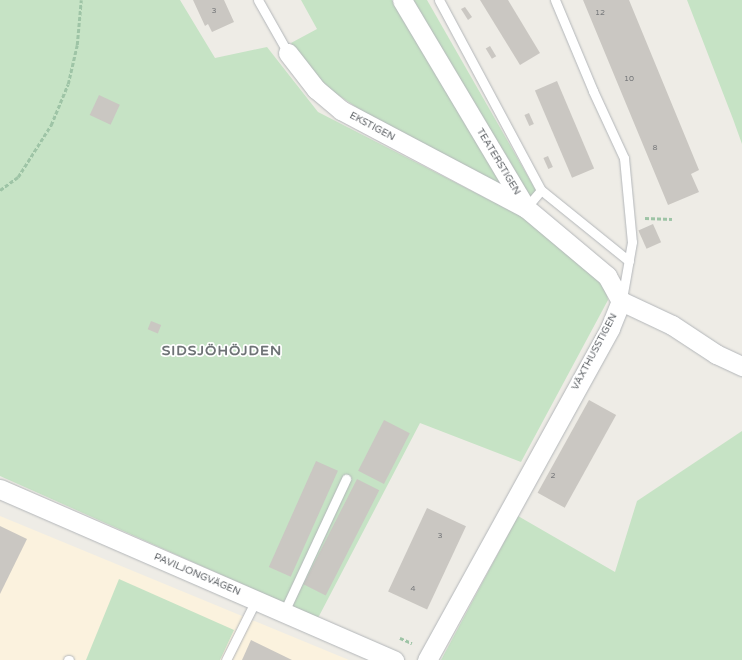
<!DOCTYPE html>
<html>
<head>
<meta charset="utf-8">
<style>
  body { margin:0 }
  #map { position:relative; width:742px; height:660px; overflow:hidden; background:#eeece6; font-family:"Varela Round",sans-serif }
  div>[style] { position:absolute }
  .commercial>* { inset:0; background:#fbf2de }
  .green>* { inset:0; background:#c6e3c5 }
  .building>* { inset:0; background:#cac7c2; transform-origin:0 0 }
  .path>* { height:2.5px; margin-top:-1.25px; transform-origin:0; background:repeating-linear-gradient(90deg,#9ec4a6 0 4px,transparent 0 6px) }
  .roads { filter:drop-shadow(0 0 1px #b3b6b9) drop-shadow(0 0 1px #b3b6b9) }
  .service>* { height:9px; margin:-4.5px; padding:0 4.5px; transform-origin:4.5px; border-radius:4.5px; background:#fff }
  .minor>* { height:19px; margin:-9.5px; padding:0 9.5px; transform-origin:9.5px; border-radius:9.5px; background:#fff }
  span { translate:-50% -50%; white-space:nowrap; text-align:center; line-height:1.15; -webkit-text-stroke:3.5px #fff; paint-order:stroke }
  .number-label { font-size:8px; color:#787a7c }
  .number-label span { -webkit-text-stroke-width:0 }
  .street-label { font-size:10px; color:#5d6165 }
  .district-label { font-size:14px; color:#6e7376; font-weight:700; letter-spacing:1px }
</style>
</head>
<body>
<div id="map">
  <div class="commercial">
    <div style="clip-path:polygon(0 516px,349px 660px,0 660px)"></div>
  </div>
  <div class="green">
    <div style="clip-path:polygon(0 0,180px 0,215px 58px,267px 47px,318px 112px,519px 215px,604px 279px,608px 300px,521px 462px,420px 423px,318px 618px,0 476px)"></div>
    <div style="clip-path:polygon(301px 0,392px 0,508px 189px,368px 115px,332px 91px,305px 64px,291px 43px,317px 29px)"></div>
    <div style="clip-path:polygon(402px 0,427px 0,538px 194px,526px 208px)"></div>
    <div style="clip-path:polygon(687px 0,742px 0,742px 144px,733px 119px)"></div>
    <div style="clip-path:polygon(742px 431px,742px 660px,441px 660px,518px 516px,615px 572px,637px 501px)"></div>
    <div style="clip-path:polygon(119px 579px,234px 630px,220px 660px,86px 660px)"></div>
  </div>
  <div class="building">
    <div style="clip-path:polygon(193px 0,224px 0,234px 22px,212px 32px,208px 24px,205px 26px)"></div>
    <div style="clip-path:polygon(480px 0,508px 0,540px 53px,520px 65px)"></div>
    <div style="clip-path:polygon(583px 0,629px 0,699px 170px,691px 174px,699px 192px,668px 205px)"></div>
    <div style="clip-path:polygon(465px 7px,472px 17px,468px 20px,461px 9px)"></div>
    <div style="left:490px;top:46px;width:12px;height:5px;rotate:59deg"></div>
    <div style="left:557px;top:81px;width:95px;height:24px;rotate:67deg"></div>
    <div style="left:99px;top:95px;width:23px;height:22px;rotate:25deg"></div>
    <div style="left:529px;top:113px;width:12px;height:5px;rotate:66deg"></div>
    <div style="left:548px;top:156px;width:12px;height:5px;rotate:66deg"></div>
    <div style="left:653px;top:224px;width:20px;height:16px;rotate:66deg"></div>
    <div style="left:151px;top:321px;width:11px;height:9px;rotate:22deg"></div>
    <div style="left:589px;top:400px;width:31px;height:106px;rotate:29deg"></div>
    <div style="left:384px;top:420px;width:29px;height:57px;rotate:27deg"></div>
    <div style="left:316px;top:461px;width:24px;height:116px;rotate:24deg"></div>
    <div style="left:357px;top:479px;width:25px;height:118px;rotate:27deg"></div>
    <div style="left:427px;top:508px;width:43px;height:92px;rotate:25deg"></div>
    <div style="clip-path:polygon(0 526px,27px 539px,0 594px)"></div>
    <div style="clip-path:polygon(251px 640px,292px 660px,242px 660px)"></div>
  </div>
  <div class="path">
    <div style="left:0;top:190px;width:22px;rotate:-36deg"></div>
    <div style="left:18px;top:177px;width:62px;rotate:-57.6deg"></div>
    <div style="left:51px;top:125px;width:44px;rotate:-67.5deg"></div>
    <div style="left:68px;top:84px;width:40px;rotate:-77deg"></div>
    <div style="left:77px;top:45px;width:45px;rotate:-84.9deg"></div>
    <div style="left:645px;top:218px;width:27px;rotate:2deg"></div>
    <div style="left:400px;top:638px;width:13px;rotate:23deg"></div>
  </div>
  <div class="roads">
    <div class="service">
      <div style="left:258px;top:0;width:61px;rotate:60.5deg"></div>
      <div style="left:439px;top:0;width:216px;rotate:61.8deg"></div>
      <div style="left:541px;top:190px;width:113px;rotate:38.9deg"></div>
      <div style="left:555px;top:0;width:99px;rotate:67.3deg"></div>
      <div style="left:593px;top:91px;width:74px;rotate:65.2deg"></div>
      <div style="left:624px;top:158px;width:84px;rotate:84.6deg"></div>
      <div style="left:632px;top:242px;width:58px;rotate:100deg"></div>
      <div style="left:526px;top:208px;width:23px;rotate:-50deg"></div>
      <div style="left:284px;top:612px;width:147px;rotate:-65deg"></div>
      <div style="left:68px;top:660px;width:1px"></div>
      <div style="left:226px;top:660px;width:67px;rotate:-63.4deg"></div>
    </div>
    <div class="minor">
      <div style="left:402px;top:0;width:242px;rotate:59.2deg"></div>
      <div style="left:526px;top:208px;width:106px;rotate:40deg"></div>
      <div style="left:607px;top:276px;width:29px;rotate:61deg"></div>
      <div style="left:288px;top:53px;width:46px;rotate:52.1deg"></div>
      <div style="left:316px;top:89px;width:33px;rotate:40deg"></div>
      <div style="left:341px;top:110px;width:209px;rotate:27.9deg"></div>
      <div style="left:621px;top:301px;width:56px;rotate:25.2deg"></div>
      <div style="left:672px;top:325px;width:53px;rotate:33.4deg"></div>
      <div style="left:716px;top:354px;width:29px;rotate:25deg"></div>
      <div style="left:0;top:489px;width:430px;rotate:23.5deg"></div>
      <div style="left:427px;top:660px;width:379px;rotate:-61.1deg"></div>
      <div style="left:610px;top:328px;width:29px;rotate:-68deg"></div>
    </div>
  </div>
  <div class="number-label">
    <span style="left:214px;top:11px">3</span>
    <span style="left:600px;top:13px">12</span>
    <span style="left:629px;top:79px">10</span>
    <span style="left:655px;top:148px">8</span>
    <span style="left:553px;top:476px">2</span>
    <span style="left:440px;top:536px">3</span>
    <span style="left:413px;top:589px">4</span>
  </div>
  <div class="street-label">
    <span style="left:372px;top:127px;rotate:28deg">EKSTIGEN</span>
    <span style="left:498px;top:162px;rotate:59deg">TEATERSTIGEN</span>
    <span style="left:595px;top:352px;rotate:-62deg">VÄXTHUSSTIGEN</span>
    <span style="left:197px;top:575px;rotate:23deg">PAVILJONGVÄGEN</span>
  </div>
  <div class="district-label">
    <span style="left:222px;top:351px">SIDSJÖHÖJDEN</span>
  </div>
</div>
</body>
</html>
